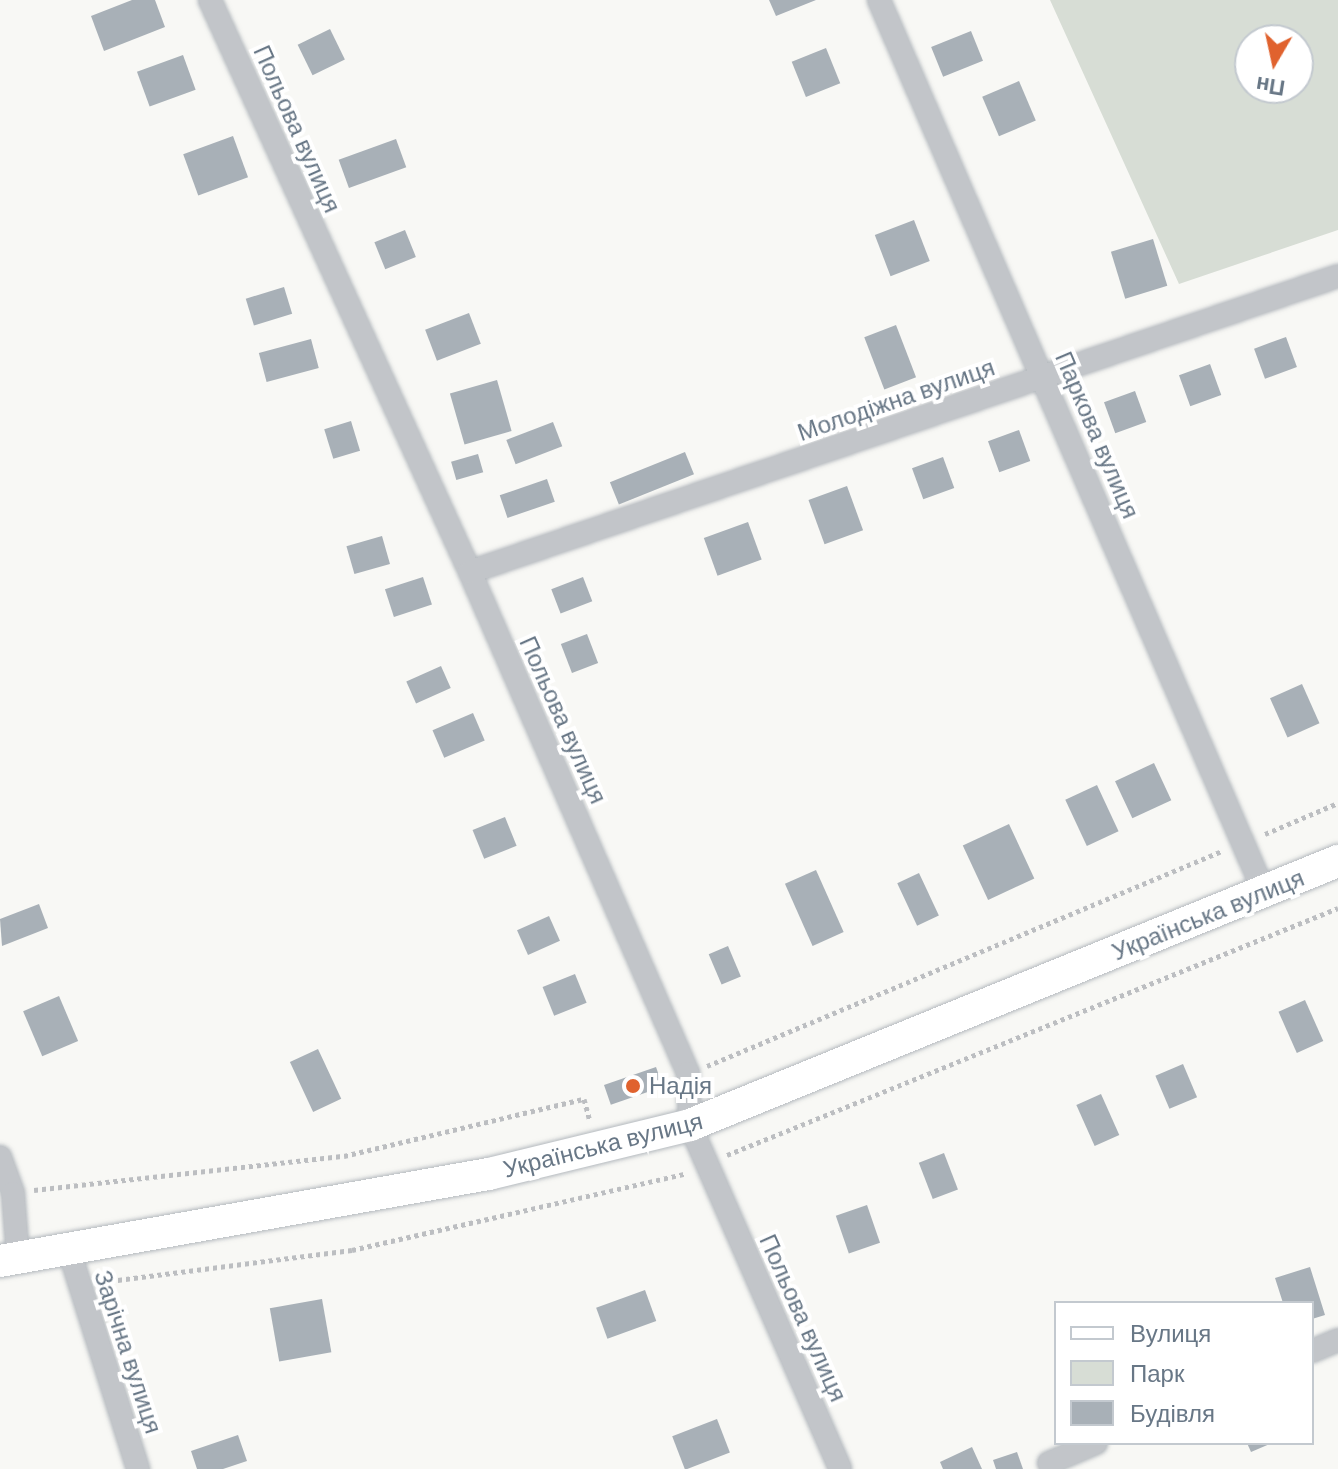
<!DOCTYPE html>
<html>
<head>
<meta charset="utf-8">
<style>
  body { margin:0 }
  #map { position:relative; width:1338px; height:1469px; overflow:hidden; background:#f8f8f5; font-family:"DM Sans",sans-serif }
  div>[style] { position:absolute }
  .green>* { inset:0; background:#d7ddd5 }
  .building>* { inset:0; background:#a8b0b7; transform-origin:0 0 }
  .path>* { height:5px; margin-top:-2.5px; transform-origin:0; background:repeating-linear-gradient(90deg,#bcbec1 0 4px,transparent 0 8px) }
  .roads { filter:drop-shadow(0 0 2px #b4b9be) drop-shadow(0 0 2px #b4b9be) }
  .street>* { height:22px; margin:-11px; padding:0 11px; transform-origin:11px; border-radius:11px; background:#c2c5c9 }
  .secondary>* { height:32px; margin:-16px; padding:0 16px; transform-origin:16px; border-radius:16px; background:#fff }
  .dots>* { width:22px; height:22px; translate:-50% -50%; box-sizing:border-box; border:4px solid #fff; border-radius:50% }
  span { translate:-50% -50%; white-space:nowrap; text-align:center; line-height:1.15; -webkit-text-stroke:8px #fff; paint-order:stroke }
  .street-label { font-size:24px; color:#687786 }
  .poi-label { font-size:24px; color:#687786 }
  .left { translate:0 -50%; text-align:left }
  .legend { position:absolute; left:1054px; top:1301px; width:260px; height:144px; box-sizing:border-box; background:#fff; border:2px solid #c3c9cf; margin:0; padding:10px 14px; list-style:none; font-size:24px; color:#687786 }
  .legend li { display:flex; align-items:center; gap:16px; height:40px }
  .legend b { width:40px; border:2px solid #c3c9cf }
  .north { position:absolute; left:1234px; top:24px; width:80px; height:80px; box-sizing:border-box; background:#fff; border:2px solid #c3c9cf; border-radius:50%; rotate:189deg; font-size:22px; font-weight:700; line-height:32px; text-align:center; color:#687786 }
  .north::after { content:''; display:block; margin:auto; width:28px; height:36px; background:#e0622e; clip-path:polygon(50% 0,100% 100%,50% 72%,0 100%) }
</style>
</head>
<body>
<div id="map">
  <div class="green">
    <div style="clip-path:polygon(evenodd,1050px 0,1338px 0,1338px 230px,1179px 284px,1050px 0,1250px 40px,1298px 40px,1298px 88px,1250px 88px,1250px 40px)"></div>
  </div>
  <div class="building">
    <div style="clip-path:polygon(132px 0,155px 0,165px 27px,104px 51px,91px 16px)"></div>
    <div style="clip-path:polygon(769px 0,816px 0,776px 16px)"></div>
    <div style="left:330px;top:29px;width:34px;height:36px;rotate:64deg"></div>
    <div style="left:971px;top:31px;width:32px;height:43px;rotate:68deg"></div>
    <div style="left:826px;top:48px;width:38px;height:37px;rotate:68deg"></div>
    <div style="left:183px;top:55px;width:37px;height:49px;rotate:70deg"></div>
    <div style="left:1019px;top:81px;width:43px;height:40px;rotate:67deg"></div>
    <div style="left:233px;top:136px;width:44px;height:53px;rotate:70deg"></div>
    <div style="left:396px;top:139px;width:30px;height:61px;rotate:70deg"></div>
    <div style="left:914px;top:220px;width:44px;height:42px;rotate:69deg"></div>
    <div style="left:405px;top:230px;width:29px;height:33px;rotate:68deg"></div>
    <div style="left:1153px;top:239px;width:49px;height:44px;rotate:73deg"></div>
    <div style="left:284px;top:287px;width:28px;height:40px;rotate:73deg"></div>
    <div style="left:469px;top:313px;width:33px;height:47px;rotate:69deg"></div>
    <div style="left:896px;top:325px;width:56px;height:34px;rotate:69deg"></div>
    <div style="left:1286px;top:337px;width:32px;height:34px;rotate:70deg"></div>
    <div style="left:311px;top:339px;width:30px;height:54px;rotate:75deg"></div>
    <div style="left:1210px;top:364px;width:33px;height:33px;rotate:70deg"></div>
    <div style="left:497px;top:380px;width:53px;height:49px;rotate:74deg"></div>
    <div style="left:1135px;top:391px;width:33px;height:33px;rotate:70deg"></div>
    <div style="left:351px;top:421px;width:31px;height:28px;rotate:73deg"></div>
    <div style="left:553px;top:422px;width:26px;height:50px;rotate:69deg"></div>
    <div style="left:1019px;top:430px;width:33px;height:33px;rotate:70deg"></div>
    <div style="left:685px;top:452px;width:24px;height:81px;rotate:68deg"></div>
    <div style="left:478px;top:454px;width:19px;height:28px;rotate:74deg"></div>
    <div style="left:943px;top:457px;width:33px;height:33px;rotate:70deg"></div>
    <div style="left:547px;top:479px;width:24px;height:50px;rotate:71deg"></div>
    <div style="left:847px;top:486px;width:47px;height:41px;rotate:70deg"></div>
    <div style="left:748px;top:522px;width:40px;height:47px;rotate:70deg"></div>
    <div style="left:382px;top:536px;width:29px;height:37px;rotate:74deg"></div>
    <div style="left:423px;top:577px;width:29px;height:40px;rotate:72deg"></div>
    <div style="left:583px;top:577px;width:26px;height:34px;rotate:69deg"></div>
    <div style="left:587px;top:634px;width:31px;height:28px;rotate:69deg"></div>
    <div style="left:441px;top:666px;width:24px;height:38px;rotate:66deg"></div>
    <div style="left:1302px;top:684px;width:43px;height:35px;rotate:66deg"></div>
    <div style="left:473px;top:713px;width:30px;height:44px;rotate:67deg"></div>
    <div style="left:1154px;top:763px;width:41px;height:43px;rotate:65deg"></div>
    <div style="left:1097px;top:785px;width:51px;height:35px;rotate:65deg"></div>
    <div style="left:505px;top:817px;width:31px;height:35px;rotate:68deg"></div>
    <div style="left:1009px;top:824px;width:60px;height:51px;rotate:65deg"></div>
    <div style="left:816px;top:870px;width:68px;height:34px;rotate:66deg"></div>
    <div style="left:919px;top:873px;width:47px;height:24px;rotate:65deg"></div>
    <div style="clip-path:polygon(39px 904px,48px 928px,2px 946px,0 919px)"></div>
    <div style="left:549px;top:916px;width:27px;height:35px;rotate:66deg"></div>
    <div style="left:728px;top:946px;width:33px;height:21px;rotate:67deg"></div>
    <div style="left:575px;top:974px;width:31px;height:35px;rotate:68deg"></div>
    <div style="left:59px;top:996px;width:49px;height:39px;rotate:67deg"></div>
    <div style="left:1305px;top:1000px;width:45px;height:29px;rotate:66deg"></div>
    <div style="left:318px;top:1049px;width:55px;height:31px;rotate:65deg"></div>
    <div style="left:1183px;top:1064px;width:36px;height:30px;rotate:67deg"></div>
    <div style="left:656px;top:1067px;width:21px;height:55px;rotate:71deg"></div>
    <div style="left:1101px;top:1094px;width:45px;height:27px;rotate:66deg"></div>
    <div style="left:944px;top:1153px;width:39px;height:27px;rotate:69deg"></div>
    <div style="left:867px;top:1205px;width:40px;height:33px;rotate:71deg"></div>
    <div style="clip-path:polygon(1310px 1267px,1325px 1315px,1312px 1319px,1312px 1303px,1283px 1303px,1275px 1278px)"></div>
    <div style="left:645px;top:1290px;width:33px;height:52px;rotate:70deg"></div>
    <div style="left:322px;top:1299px;width:54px;height:53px;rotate:80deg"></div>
    <div style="left:717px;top:1419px;width:36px;height:48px;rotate:69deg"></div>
    <div style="clip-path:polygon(238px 1435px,247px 1461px,223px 1469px,197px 1469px,191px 1451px)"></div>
    <div style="clip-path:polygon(1247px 1443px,1272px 1443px,1251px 1452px)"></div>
    <div style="clip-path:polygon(972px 1447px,982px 1469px,943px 1469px,940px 1462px)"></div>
    <div style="clip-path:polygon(1017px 1452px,1023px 1469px,996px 1469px,993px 1460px)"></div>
  </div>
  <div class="path">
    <div style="left:1265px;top:834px;width:79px;rotate:-23deg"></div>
    <div style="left:707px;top:1066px;width:558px;rotate:-22.66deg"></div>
    <div style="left:727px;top:1155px;width:659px;rotate:-22.01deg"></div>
    <div style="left:34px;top:1190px;width:312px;rotate:-6.3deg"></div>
    <div style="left:344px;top:1156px;width:247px;rotate:-13.4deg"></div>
    <div style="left:584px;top:1099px;width:23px;rotate:75deg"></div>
    <div style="left:102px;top:1282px;width:252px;rotate:-7.3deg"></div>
    <div style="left:352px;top:1250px;width:342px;rotate:-12.9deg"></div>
  </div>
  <div class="roads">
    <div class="street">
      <div style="left:210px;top:0;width:628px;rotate:65.56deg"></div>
      <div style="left:470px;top:572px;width:546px;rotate:66.48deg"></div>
      <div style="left:688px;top:1073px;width:52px;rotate:87.8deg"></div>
      <div style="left:690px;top:1125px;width:375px;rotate:66.4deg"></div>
      <div style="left:879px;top:0;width:972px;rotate:66.65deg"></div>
      <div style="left:470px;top:572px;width:917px;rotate:-18.83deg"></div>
      <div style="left:0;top:1157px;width:38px;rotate:70deg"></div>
      <div style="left:13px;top:1193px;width:65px;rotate:85.6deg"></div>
      <div style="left:69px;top:1250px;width:230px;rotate:72.5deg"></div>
      <div style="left:1312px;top:1351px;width:28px;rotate:-23deg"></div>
      <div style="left:1049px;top:1463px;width:51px;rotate:-23.1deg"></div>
    </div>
    <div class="secondary">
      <div style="left:0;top:1261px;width:497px;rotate:-10.1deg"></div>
      <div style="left:489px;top:1174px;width:207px;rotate:-13.7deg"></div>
      <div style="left:690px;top:1125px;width:700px;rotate:-22.17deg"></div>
    </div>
  </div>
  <div class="dots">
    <div style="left:633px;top:1086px;background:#e0622e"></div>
  </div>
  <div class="street-label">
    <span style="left:297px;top:129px;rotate:66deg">Польова вулиця</span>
    <span style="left:896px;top:400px;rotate:-19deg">Молодіжна вулиця</span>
    <span style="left:1097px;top:435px;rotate:67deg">Паркова вулиця</span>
    <span style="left:563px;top:720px;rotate:66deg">Польова вулиця</span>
    <span style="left:1208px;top:915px;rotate:-22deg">Українська вулиця</span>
    <span style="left:603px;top:1145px;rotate:-14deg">Українська вулиця</span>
    <span style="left:803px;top:1318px;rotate:66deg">Польова вулиця</span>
    <span style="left:128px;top:1352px;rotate:72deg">Зарічна вулиця</span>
  </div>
  <div class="poi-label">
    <span class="left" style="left:649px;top:1086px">Надія</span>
  </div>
  <ul class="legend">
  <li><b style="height:10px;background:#fff"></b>Вулиця</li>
  <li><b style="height:22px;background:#d7ddd5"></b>Парк</li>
  <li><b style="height:22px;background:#a8b0b7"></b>Будівля</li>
  </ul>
  <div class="north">Пн</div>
</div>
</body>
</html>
